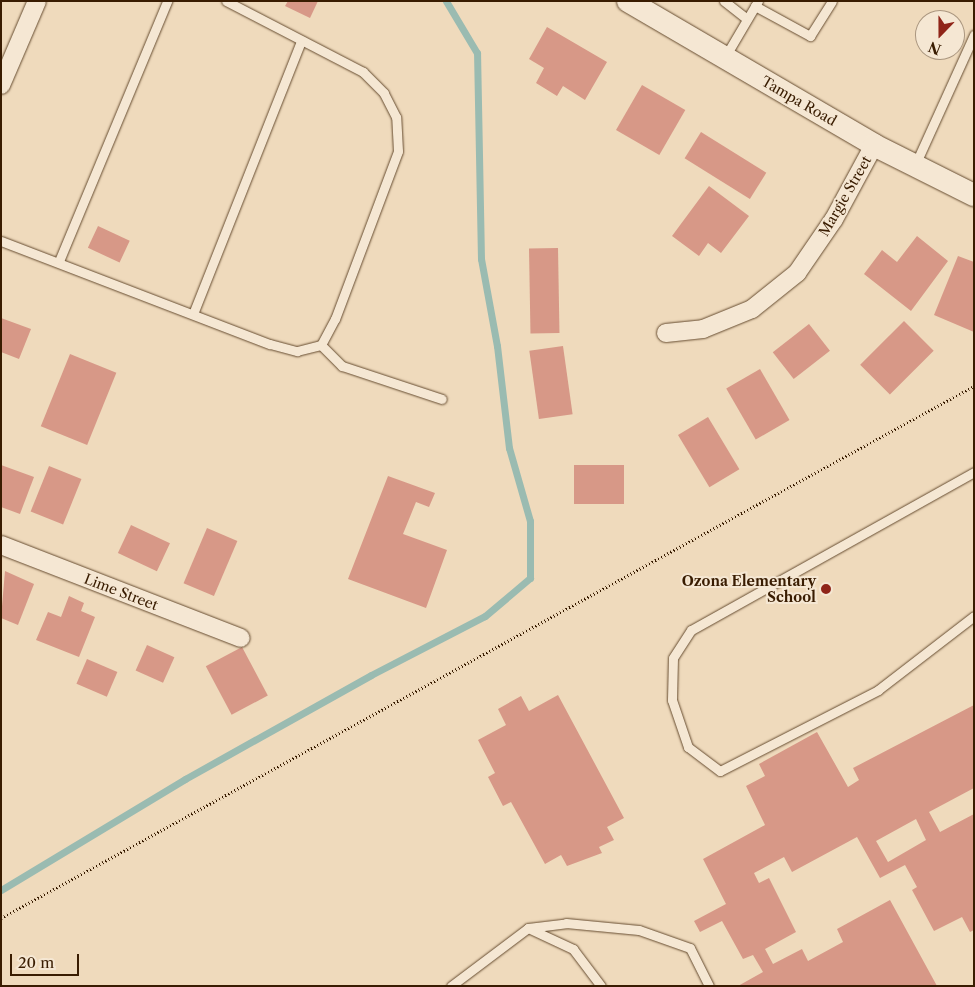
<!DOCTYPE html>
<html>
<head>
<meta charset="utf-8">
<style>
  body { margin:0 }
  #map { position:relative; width:975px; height:987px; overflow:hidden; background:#efdabc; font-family:"Libre Caslon Text",serif }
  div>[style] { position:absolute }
  .stream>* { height:7px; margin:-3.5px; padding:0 3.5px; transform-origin:3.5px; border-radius:3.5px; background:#9abbb1 }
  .building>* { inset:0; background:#d79887; transform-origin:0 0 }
  .path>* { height:3px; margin-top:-1.5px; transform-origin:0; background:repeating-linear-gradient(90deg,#391c01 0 1px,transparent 0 3.5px) }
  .roads { filter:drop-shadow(0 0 1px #664c30) drop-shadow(0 0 1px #664c30) }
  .service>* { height:9px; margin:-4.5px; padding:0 4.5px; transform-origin:4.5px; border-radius:4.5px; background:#f5e7d3 }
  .minor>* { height:18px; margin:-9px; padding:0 9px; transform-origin:9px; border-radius:9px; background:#f5e7d3 }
  .tertiary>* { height:22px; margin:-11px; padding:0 11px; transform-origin:11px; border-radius:11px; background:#f5e7d3 }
  .dots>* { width:14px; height:14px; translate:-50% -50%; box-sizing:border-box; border:2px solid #f5e7d3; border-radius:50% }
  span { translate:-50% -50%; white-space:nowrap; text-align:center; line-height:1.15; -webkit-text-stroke:4px #f5e7d3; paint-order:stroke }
  .street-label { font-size:14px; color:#391c01 }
  .poi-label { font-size:14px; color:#391c01; font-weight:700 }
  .right { translate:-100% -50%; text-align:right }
  .frame { position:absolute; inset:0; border:2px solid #391c01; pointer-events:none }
  .north { position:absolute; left:915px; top:10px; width:50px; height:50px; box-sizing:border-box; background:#f5e7d3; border:1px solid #aa967f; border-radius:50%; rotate:202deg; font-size:14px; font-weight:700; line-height:20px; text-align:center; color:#391c01 }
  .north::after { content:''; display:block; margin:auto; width:18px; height:22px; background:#8f2418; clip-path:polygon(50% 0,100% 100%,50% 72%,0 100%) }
  .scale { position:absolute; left:10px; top:954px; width:69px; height:22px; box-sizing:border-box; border:2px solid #391c01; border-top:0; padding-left:6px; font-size:15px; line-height:18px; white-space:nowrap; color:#391c01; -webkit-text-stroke:4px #f5e7d3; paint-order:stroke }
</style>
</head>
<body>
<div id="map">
  <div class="stream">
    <div style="left:1px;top:890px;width:215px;rotate:-31.1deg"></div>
    <div style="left:185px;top:779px;width:213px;rotate:-29.2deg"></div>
    <div style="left:371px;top:675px;width:128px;rotate:-27.4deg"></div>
    <div style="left:485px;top:616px;width:59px;rotate:-40.2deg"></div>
    <div style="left:530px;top:578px;width:57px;rotate:-90deg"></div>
    <div style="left:530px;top:521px;width:76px;rotate:-106deg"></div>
    <div style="left:509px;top:448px;width:103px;rotate:-96.7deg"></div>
    <div style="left:497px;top:346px;width:88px;rotate:-100.4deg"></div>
    <div style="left:481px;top:259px;width:206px;rotate:-91.1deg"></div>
    <div style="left:477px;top:53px;width:61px;rotate:-120.8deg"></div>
  </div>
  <div class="building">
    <div style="clip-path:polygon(288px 1px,318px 1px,310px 18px,285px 6px)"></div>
    <div style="clip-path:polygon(547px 27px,607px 62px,585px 100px,563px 86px,557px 96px,536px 83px,544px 68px,529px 59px)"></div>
    <div style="left:642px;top:85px;width:50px;height:52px;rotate:30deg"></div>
    <div style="left:701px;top:132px;width:77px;height:31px;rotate:32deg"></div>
    <div style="clip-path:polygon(709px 186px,749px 216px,721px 253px,708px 243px,699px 256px,672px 236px)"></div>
    <div style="left:98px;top:226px;width:35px;height:24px;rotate:25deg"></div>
    <div style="clip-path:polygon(917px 236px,948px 261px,911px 311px,864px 274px,882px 250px,897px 262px)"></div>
    <div style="left:558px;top:248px;width:85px;height:29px;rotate:89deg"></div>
    <div style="clip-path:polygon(958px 256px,974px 262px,974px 332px,934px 315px)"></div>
    <div style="clip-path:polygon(1px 318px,31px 329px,19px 359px,1px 352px)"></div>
    <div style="left:904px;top:321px;width:42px;height:62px;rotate:45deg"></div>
    <div style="left:809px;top:324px;width:34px;height:46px;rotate:52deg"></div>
    <div style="left:563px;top:346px;width:69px;height:34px;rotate:82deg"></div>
    <div style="left:70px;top:354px;width:50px;height:78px;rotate:22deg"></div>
    <div style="left:760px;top:369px;width:59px;height:39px;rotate:60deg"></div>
    <div style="left:708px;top:417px;width:61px;height:35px;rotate:59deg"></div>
    <div style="clip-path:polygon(1px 465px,34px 477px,20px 514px,1px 507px)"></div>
    <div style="left:574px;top:465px;width:50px;height:39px"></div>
    <div style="left:49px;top:466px;width:35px;height:49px;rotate:22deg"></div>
    <div style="clip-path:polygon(388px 476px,435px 493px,429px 507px,416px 502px,403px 534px,447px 550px,426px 608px,348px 579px)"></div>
    <div style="left:131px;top:525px;width:43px;height:31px;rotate:25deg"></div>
    <div style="left:207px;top:528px;width:33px;height:60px;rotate:23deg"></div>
    <div style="clip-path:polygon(5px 571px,34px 584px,18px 625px,1px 618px)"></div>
    <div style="clip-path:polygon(69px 596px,84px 603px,81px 611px,95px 617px,79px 657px,36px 640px,48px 612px,61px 617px)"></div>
    <div style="left:147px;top:645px;width:30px;height:28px;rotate:24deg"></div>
    <div style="left:242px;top:647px;width:55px;height:41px;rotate:62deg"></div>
    <div style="left:87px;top:659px;width:33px;height:27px;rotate:23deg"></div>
    <div style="clip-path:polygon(558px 695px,624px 818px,607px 827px,614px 840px,599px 847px,602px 853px,567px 866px,561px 855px,545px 864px,511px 802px,503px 806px,488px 777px,495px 773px,478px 740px,506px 725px,498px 709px,521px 696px,529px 711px)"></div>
    <div style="clip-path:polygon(evenodd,974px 705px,974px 788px,929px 812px,940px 832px,974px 814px,974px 930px,970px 932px,962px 917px,934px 931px,912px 890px,917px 887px,905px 865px,880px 878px,857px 837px,792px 872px,784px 857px,754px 873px,759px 883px,769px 878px,796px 932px,765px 949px,773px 964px,802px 949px,808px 961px,843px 942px,837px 929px,890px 900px,937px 986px,738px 986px,763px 972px,753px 955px,743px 959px,722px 921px,700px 932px,694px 921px,726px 904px,703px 859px,765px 825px,746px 786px,765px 776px,759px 764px,817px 732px,848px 787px,859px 780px,853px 768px,974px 705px,916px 819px,926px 840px,888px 862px,876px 841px,916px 819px)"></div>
  </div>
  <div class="path">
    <div style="left:1px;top:918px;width:1109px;rotate:-28.67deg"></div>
  </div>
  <div class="roads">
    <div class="service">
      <div style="left:724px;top:1px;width:29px;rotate:38deg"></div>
      <div style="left:755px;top:6px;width:63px;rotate:28.6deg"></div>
      <div style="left:810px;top:36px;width:41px;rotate:-57.8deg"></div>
      <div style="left:725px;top:57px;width:65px;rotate:-59.5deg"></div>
      <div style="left:915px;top:165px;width:143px;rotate:-65.6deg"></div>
      <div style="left:1px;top:241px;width:288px;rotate:21deg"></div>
      <div style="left:270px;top:344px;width:28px;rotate:15deg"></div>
      <div style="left:297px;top:351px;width:25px;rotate:-14deg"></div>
      <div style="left:321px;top:345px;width:30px;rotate:-62deg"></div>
      <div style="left:335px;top:319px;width:179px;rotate:-69.4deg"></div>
      <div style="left:398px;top:151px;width:34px;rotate:-93deg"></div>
      <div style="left:396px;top:117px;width:27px;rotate:-117deg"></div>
      <div style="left:384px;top:93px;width:30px;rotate:-135deg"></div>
      <div style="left:363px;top:72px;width:154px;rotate:-152.6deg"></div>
      <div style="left:59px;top:261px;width:282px;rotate:-67.4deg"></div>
      <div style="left:193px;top:314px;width:294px;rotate:-68.4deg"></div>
      <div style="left:321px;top:345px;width:30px;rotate:45deg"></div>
      <div style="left:342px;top:366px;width:105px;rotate:18.3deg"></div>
      <div style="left:974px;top:472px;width:324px;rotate:150.8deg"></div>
      <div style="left:691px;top:630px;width:33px;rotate:123deg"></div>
      <div style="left:673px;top:658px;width:42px;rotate:91.4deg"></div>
      <div style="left:672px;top:700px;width:50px;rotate:71.2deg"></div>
      <div style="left:688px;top:747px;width:40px;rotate:37deg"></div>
      <div style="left:720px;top:771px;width:178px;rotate:-27.1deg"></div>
      <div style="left:878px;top:690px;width:121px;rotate:-37.6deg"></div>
      <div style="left:528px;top:928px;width:50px;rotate:25deg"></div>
      <div style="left:573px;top:949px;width:46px;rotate:52.9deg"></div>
      <div style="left:451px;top:986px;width:96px;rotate:-37deg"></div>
      <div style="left:528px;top:928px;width:38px;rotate:-7deg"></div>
      <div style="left:566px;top:923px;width:73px;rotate:5.5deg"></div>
      <div style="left:639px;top:930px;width:54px;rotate:19.4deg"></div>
      <div style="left:690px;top:948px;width:42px;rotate:63.4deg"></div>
    </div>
    <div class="minor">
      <div style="left:1px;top:85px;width:91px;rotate:-66.8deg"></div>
      <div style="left:666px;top:333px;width:37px;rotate:-6deg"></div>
      <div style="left:703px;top:329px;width:53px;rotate:-22.2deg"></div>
      <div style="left:752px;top:309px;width:58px;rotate:-38.7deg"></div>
      <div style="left:797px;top:273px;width:65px;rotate:-55.6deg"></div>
      <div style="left:834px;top:219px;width:84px;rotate:-61.6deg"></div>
      <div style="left:1px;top:545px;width:257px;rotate:21.2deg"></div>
    </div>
    <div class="tertiary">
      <div style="left:628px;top:1px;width:285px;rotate:30.3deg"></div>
      <div style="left:874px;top:145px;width:112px;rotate:26.6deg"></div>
    </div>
  </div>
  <div class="dots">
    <div style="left:826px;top:589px;background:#8f2418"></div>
  </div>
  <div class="street-label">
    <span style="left:799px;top:101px;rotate:30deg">Tampa Road</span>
    <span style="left:845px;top:196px;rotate:-60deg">Margie Street</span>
    <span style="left:121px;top:592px;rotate:21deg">Lime Street</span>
  </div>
  <div class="poi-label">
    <span class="right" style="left:816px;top:589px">Ozona Elementary<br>School</span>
  </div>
  <div class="frame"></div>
  <div class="north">N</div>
  <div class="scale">20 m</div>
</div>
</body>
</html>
